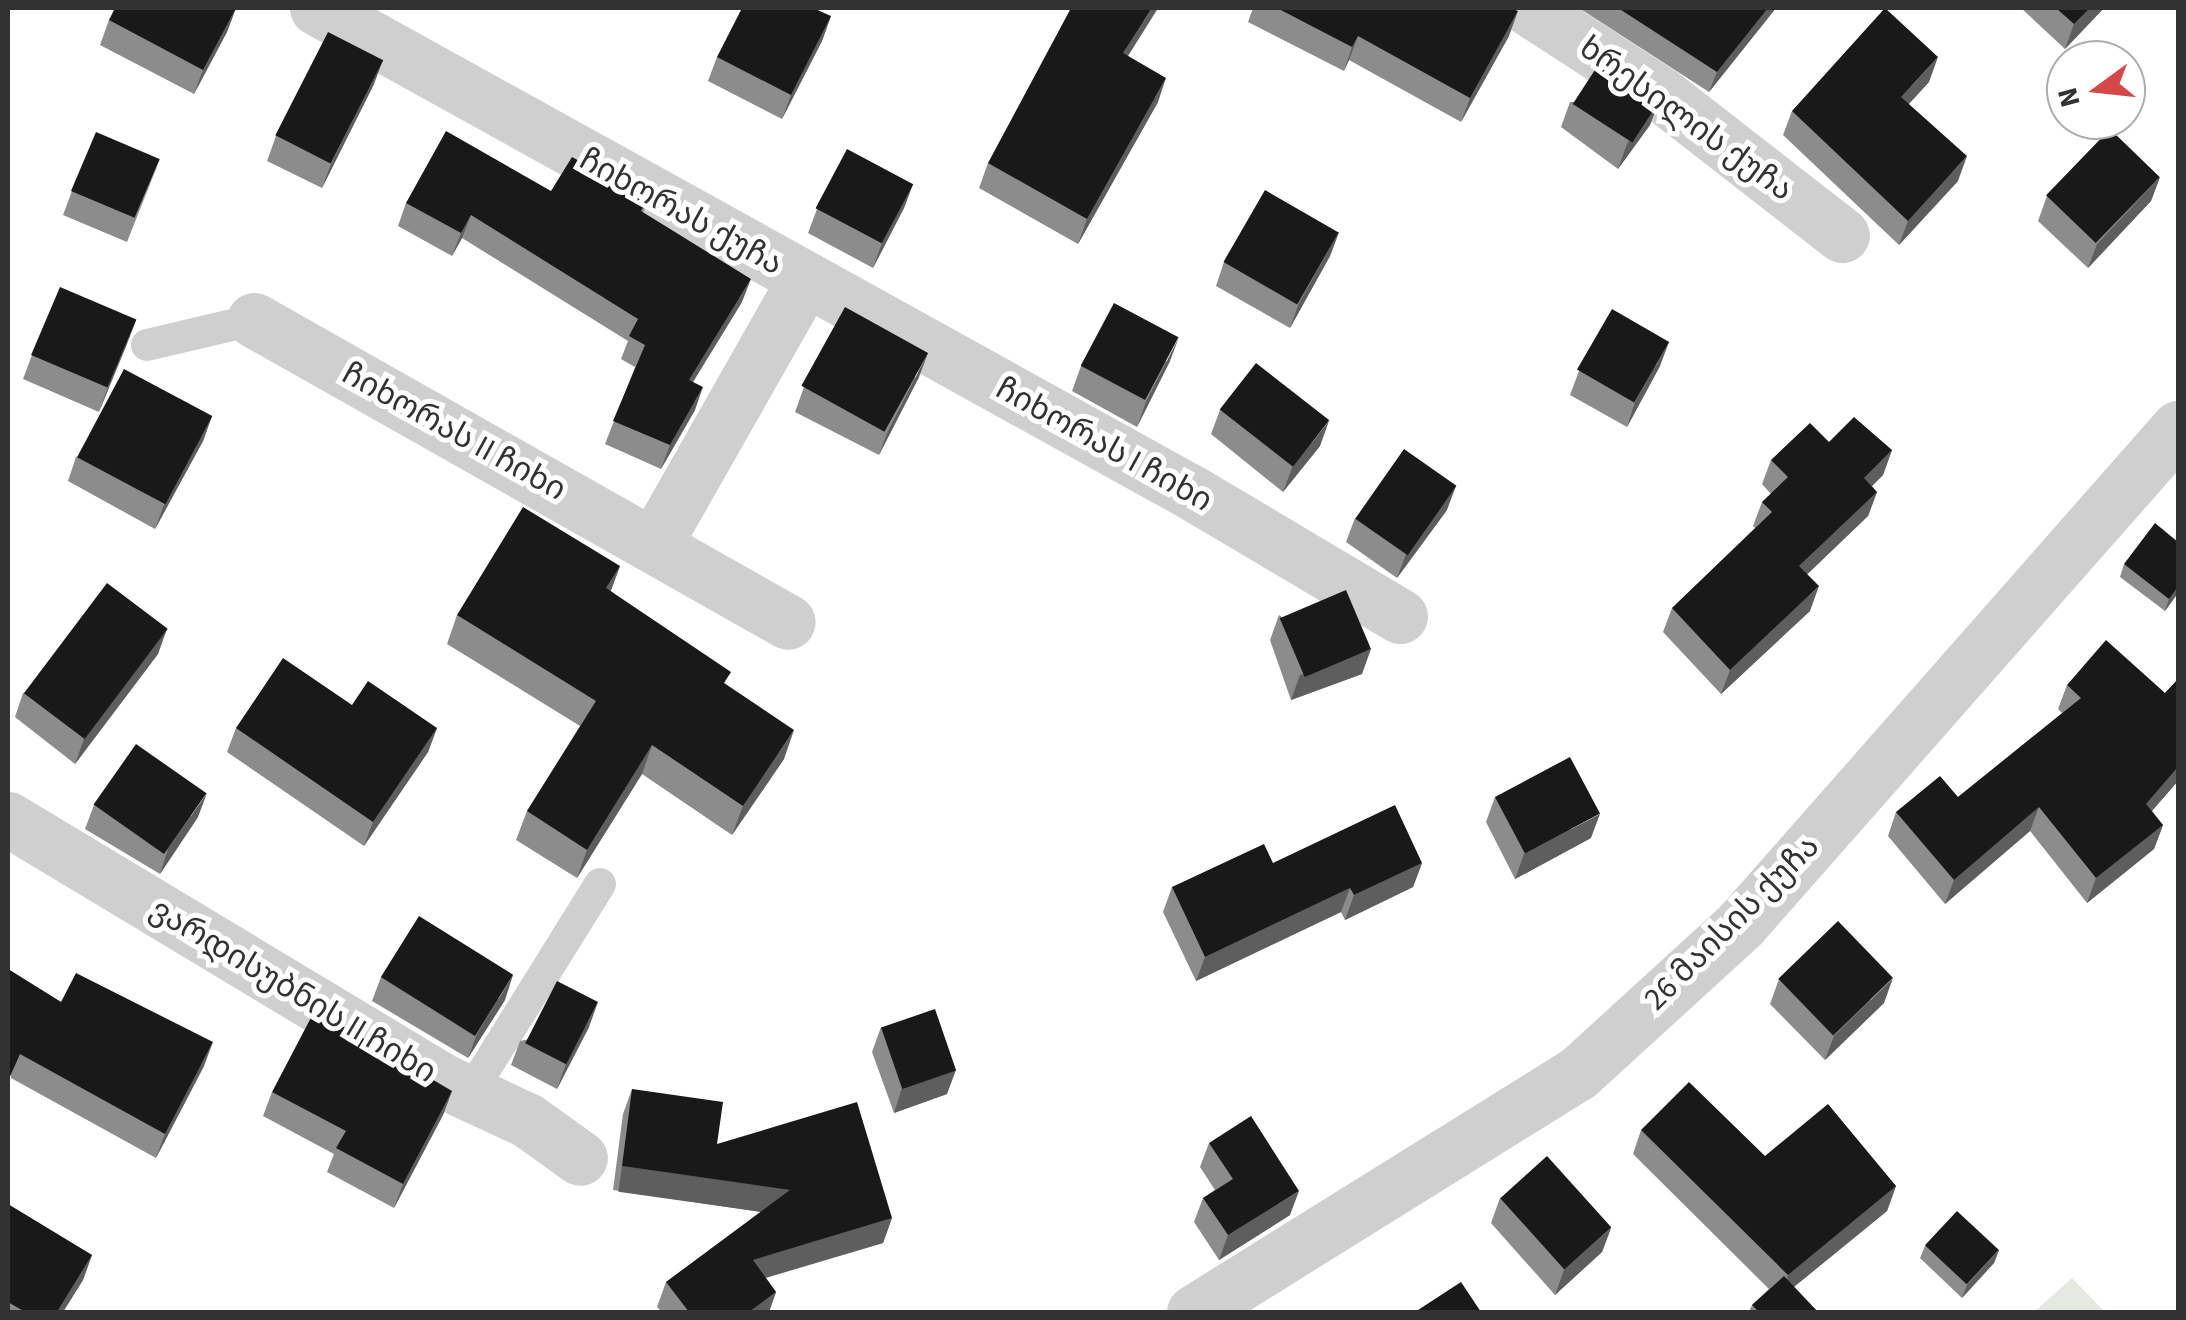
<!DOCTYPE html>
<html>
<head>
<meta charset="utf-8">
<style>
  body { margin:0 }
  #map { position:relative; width:2186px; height:1320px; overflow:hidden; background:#fff; font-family:"Source Sans 3","Noto Sans Georgian",sans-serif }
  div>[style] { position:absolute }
  .green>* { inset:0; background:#e4eadf }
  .service>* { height:32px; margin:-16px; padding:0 16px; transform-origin:16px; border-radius:16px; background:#cfcfcf }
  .minor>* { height:55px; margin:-27.5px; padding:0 27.5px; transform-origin:27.5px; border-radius:27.5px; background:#cfcfcf }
  .wall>* { inset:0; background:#8c8c8c }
  .shaded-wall>* { inset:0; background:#5e5e5e; transform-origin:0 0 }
  .building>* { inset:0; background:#191919; transform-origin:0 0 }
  span { translate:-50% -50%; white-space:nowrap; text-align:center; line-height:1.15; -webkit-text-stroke:10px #fff; paint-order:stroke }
  .street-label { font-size:32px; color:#323232 }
  .frame { position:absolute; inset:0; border:10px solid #323232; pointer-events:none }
  .north { position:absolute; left:2046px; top:40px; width:100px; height:100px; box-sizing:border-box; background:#fff; border:2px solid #adadad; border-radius:50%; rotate:255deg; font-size:28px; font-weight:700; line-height:40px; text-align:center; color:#323232 }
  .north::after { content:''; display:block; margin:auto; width:35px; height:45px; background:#d64747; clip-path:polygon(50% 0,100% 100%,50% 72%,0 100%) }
</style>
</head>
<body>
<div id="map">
  <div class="green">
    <div style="clip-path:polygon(2072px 1278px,2105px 1312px,2034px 1312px)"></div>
  </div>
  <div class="service">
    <div style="left:147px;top:345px;width:110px;rotate:-13.2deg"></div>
    <div style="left:470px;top:1093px;width:246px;rotate:-58.1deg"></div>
  </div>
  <div class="minor">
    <div style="left:317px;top:8px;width:999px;rotate:28.98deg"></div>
    <div style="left:1191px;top:492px;width:243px;rotate:30.7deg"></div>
    <div style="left:1528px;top:8px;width:160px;rotate:33deg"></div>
    <div style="left:1662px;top:95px;width:228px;rotate:37.9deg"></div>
    <div style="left:254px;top:320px;width:613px;rotate:29.49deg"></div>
    <div style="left:655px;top:543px;width:301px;rotate:-60.4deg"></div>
    <div style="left:8px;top:819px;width:510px;rotate:31.04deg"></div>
    <div style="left:445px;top:1082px;width:90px;rotate:24.9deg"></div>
    <div style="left:527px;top:1120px;width:65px;rotate:35.6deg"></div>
    <div style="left:1194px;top:1312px;width:451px;rotate:-31.9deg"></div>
    <div style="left:1577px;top:1074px;width:222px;rotate:-42.4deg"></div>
    <div style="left:1741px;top:924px;width:661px;rotate:-48.62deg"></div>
  </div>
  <div class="wall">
    <div style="clip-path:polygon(236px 8px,227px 32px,194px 94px,100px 45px,109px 20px)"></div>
    <div style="clip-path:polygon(1158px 8px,1128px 56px,1158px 102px,1078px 244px,979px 188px,988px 163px)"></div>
    <div style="clip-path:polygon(1253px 8px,1510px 8px,1509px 36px,1461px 122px,1349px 60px,1344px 71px,1248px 22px)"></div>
    <div style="clip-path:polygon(1579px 8px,1776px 8px,1709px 92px)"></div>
    <div style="clip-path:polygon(2021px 8px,2104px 8px,2065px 49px)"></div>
    <div style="clip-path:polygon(831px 16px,822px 41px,782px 119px,708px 81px,717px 57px)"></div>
    <div style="clip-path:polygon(1929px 82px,1909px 104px,1958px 181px,1899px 245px,1783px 135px,1792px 111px)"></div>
    <div style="clip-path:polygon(374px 84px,322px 188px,267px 161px,276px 136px)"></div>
    <div style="clip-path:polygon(1659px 101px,1650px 125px,1618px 169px,1561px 127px,1570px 102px)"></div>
    <div style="clip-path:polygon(160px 159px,127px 242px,63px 215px,72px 191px)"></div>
    <div style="clip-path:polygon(2160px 177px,2151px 201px,2088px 268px,2038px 221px,2047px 196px)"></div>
    <div style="clip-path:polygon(913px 184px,904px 208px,873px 268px,808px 233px,817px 209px)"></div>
    <div style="clip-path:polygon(551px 191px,648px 199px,643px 213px,742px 302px,693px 382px,695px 410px,661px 469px,605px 444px,635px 367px,621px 359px,628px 341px,462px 238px,452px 256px,398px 226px,406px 203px)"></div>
    <div style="clip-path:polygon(1339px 232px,1330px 256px,1290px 328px,1216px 286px,1224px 262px)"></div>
    <div style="clip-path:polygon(136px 320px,99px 412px,23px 379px,32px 355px)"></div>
    <div style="clip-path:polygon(1170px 361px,1137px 427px,1072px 391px,1081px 366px)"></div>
    <div style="clip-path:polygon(1660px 366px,1627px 427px,1570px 395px,1579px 371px)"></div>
    <div style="clip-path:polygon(919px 377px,879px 455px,795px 412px,804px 387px)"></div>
    <div style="clip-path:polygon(1220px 410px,1320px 446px,1283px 492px,1211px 434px)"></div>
    <div style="clip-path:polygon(212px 416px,203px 441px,155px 529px,68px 481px,76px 457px)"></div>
    <div style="clip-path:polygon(1829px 442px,1892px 450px,1883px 475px,1872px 486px,1877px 492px,1868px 516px,1807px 574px,1810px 611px,1721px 694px,1663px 632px,1672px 608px,1755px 528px,1753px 526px,1762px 502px,1771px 494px,1762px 484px,1771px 460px)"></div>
    <div style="clip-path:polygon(1447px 510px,1397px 578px,1346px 542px,1355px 518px)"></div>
    <div style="clip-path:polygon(2124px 564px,2178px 593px,2165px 611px,2120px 577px)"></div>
    <div style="clip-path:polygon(620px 566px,611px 591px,727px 685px,784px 759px,732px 835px,642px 774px,577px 878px,516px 840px,527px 811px,580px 726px,447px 644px,457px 615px)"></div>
    <div style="clip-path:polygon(1279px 615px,1362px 674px,1291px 700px,1270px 640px)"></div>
    <div style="clip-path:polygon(158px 654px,75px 764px,15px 717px,23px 693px)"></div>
    <div style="clip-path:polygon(2178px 680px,2178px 781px,2152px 811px,2163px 825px,2154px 849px,2087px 903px,2030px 831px,1945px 904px,1888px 836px,1896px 812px,1958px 797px,2062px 713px,2058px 709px,2067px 685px,2165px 693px)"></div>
    <div style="clip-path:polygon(352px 705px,437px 728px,428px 752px,364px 846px,227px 752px,236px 728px)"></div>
    <div style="clip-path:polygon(1495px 797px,1591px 838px,1515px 879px,1486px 822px)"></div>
    <div style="clip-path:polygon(94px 805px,198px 817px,160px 874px,85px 829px)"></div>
    <div style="clip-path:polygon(1273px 863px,1422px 863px,1413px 887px,1345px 920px,1341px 912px,1196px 981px,1163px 912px,1172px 887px)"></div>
    <div style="clip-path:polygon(8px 969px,61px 1002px,204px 1066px,156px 1158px,11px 1078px)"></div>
    <div style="clip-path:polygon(381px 977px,505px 1000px,468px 1058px,372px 1001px)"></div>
    <div style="clip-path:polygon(1779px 979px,1884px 1003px,1825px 1060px,1770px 1004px)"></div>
    <div style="clip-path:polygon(589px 1027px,557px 1089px,511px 1065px,520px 1041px)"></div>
    <div style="clip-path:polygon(881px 1027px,947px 1094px,894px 1113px,872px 1052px)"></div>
    <div style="clip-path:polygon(632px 1089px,717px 1144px,892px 1218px,883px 1243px,766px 1278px,776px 1292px,769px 1312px,662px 1312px,657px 1307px,666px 1282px,761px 1212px,613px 1190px,623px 1114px)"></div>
    <div style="clip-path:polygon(452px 1091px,443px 1115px,394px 1208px,327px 1172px,334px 1154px,263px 1116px,272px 1092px)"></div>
    <div style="clip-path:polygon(1641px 1130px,1765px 1156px,1896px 1186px,1887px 1211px,1794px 1287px,1818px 1312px,1749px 1312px,1752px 1305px,1769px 1289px,1633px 1154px)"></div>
    <div style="clip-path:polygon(1209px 1143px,1290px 1215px,1219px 1260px,1194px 1222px,1203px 1198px,1215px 1190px,1200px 1167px)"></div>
    <div style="clip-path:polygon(1500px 1198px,1611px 1228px,1602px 1252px,1555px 1295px,1491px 1223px)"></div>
    <div style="clip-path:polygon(8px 1205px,92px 1255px,83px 1280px,63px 1312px,8px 1312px)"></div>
    <div style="clip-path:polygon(1925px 1246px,1999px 1250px,1994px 1263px,1962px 1298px,1920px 1258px)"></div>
  </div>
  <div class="shaded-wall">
    <div style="clip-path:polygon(236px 8px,227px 32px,194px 94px,203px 70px)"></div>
    <div style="clip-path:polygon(1152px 8px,1158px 8px,1114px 78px,1123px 53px)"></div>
    <div style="clip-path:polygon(1768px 8px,1776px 8px,1709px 92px,1717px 72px)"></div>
    <div style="clip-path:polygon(2090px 8px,2104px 8px,2065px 49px,2074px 24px)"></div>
    <div style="clip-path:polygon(1518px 11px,1509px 36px,1461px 122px,1470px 98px)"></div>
    <div style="clip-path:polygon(831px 16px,822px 41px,782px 119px,791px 95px)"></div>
    <div style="clip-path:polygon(1358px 36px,1349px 60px,1344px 71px,1352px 47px)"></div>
    <div style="clip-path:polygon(1938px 57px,1929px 82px,1892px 122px,1901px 97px)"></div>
    <div style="clip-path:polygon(383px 60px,374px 84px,322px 188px,331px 164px)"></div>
    <div style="clip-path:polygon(1166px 78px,1158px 102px,1078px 244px,1087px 219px)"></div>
    <div style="clip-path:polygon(1659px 101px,1650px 125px,1618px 169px,1627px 144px)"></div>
    <div style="clip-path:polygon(1967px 156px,1958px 181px,1899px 245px,1908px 221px)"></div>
    <div style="clip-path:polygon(2160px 177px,2151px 201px,2088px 268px,2097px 244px)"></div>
    <div style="clip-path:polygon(913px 184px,904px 208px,873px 268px,882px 243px)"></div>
    <div style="clip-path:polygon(471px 215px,462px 238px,452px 256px,461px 233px)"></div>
    <div style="clip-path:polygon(1339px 232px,1330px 256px,1290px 328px,1299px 303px)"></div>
    <div style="clip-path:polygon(751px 279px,742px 302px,680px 403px,689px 380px)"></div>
    <div style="clip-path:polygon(136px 320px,127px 344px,99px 412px,108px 387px)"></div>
    <div style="clip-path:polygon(1179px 337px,1170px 361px,1137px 427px,1146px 402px)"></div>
    <div style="clip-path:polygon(1669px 342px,1660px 366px,1627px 427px,1635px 402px)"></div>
    <div style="clip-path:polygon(928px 353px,919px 377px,879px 455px,888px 431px)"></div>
    <div style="clip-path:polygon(703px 387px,695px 410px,661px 469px,670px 445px)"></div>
    <div style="clip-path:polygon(212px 416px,203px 441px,155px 529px,164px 505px)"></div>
    <div style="clip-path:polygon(1329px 421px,1320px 446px,1283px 492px,1292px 468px)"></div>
    <div style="clip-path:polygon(1892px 450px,1883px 475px,1855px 503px,1864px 478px)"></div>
    <div style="clip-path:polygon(1456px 486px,1447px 510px,1397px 578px,1406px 554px)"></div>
    <div style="clip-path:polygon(1877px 492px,1868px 516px,1791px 590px,1799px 566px)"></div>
    <div style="clip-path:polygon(620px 566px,609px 595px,606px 588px)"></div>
    <div style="clip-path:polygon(1819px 586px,1810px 611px,1721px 694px,1730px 670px)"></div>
    <div style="clip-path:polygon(2178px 587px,2178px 593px,2165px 611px,2169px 599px)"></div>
    <div style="clip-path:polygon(167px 629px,158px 654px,75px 764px,84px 739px)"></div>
    <div style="clip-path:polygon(1371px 649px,1362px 674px,1291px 700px,1300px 675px)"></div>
    <div style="clip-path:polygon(437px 728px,428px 752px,364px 846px,373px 822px)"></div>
    <div style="clip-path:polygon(794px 730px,784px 759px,732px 835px,743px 806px)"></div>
    <div style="clip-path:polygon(652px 745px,642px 774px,577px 878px,587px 850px)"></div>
    <div style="clip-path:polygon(2178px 767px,2178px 781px,2137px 828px,2146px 804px)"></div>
    <div style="clip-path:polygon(207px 793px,198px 817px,160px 874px,168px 849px)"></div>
    <div style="clip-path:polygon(2039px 807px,2030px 831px,1945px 904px,1954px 880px)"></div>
    <div style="clip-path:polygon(1600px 814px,1591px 838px,1515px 879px,1524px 854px)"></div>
    <div style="clip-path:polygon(2163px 825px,2154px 849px,2087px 903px,2096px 878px)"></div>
    <div style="clip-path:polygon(1422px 863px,1413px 887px,1345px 920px,1354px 895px)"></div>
    <div style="clip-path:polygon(1350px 888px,1341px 912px,1196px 981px,1205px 957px)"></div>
    <div style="clip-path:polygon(513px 975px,505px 1000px,468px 1058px,477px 1034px)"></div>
    <div style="clip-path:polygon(1893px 978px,1884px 1003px,1825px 1060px,1834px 1036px)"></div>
    <div style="clip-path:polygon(598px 1002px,589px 1027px,557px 1089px,566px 1064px)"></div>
    <div style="clip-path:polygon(213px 1042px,204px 1066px,156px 1158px,165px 1134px)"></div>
    <div style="clip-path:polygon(956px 1070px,947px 1094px,894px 1113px,902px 1088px)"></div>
    <div style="clip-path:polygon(452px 1091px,443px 1115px,394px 1208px,403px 1184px)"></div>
    <div style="left:622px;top:1166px;width:170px;height:26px;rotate:8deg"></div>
    <div style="clip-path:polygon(1896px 1186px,1887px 1211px,1779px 1299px,1788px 1275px)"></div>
    <div style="clip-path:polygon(1299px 1191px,1290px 1215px,1219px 1260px,1228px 1235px)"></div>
    <div style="clip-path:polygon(892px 1218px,883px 1243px,744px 1284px,753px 1260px)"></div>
    <div style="clip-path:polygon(1611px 1228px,1602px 1252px,1555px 1295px,1564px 1270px)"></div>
    <div style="clip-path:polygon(1999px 1250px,1994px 1263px,1962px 1298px,1967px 1285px)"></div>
    <div style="clip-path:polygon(92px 1255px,83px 1280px,63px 1312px,57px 1312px)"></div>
    <div style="clip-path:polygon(776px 1292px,769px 1312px,749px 1312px)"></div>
  </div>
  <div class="building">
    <div style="clip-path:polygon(115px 8px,236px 8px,203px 70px,109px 20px)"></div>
    <div style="clip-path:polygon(742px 8px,813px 8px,831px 16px,791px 95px,717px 57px)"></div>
    <div style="clip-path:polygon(1071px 8px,1152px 8px,1123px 53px,1166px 78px,1087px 219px,988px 163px)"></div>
    <div style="clip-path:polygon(1277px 8px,1510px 8px,1518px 11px,1470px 98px,1358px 36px,1352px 47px)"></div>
    <div style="clip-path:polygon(1618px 8px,1768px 8px,1717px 72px)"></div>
    <div style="clip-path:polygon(1885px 8px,1938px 57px,1901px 97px,1967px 156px,1908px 221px,1792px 111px)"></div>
    <div style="clip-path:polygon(2056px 8px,2090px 8px,2074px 24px)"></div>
    <div style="left:328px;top:32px;width:62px;height:116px;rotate:27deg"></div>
    <div style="left:1600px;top:62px;width:71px;height:50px;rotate:33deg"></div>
    <div style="left:2110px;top:129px;width:69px;height:92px;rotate:44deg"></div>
    <div style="clip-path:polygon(446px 131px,551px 191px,572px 157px,648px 199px,641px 211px,751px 279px,689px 380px,703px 387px,670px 445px,613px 421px,645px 345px,629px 336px,638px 319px,471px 215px,461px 233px,406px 203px)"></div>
    <div style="left:96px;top:132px;width:69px;height:64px;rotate:23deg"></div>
    <div style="left:847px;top:149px;width:75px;height:67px;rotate:28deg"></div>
    <div style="left:1265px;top:190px;width:85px;height:83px;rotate:30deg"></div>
    <div style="left:60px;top:287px;width:83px;height:74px;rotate:23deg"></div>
    <div style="left:1114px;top:303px;width:73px;height:71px;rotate:28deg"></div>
    <div style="left:845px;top:307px;width:95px;height:90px;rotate:29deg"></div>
    <div style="left:1612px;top:309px;width:66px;height:70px;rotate:30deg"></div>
    <div style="left:1256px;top:363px;width:93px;height:59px;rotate:38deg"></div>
    <div style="left:124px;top:369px;width:100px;height:100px;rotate:28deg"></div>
    <div style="clip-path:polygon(1854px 417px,1892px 450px,1864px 478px,1877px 492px,1799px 566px,1819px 586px,1730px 670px,1672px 608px,1772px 512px,1762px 502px,1788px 477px,1771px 460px,1810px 423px,1829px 442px)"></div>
    <div style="left:1404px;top:449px;width:64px;height:85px;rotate:35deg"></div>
    <div style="clip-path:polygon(523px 507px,620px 566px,606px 588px,731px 672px,724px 683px,794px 730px,743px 806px,652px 745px,587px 850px,527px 811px,596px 701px,457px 615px)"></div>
    <div style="clip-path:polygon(2155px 523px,2178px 542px,2178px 587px,2169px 599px,2124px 564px)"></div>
    <div style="left:107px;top:583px;width:76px;height:138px;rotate:37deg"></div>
    <div style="left:1346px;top:590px;width:64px;height:72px;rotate:67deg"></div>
    <div style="clip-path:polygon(2106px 640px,2165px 693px,2178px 679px,2178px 767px,2146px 804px,2163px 825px,2096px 878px,2039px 807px,1954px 880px,1896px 812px,1940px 776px,1958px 797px,2081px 698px,2067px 685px)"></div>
    <div style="clip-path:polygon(283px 658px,352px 705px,368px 681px,437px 728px,373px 822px,236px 728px)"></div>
    <div style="left:136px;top:744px;width:86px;height:74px;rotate:35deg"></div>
    <div style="left:1570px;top:757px;width:64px;height:85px;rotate:62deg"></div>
    <div style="clip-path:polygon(1395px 805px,1422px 863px,1354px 895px,1350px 888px,1205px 957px,1172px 887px,1264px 844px,1273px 863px)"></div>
    <div style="left:419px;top:916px;width:111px;height:72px;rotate:32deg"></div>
    <div style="left:1838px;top:921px;width:79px;height:83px;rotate:46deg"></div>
    <div style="clip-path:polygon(8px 969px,61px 1002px,76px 973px,213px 1042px,165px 1134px,20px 1054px,8px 1081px)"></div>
    <div style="left:557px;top:981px;width:46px;height:70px;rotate:27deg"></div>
    <div style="left:935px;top:1009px;width:65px;height:57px;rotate:71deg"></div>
    <div style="clip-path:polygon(315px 1010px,452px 1091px,403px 1184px,336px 1148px,346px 1131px,272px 1092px)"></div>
    <div style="clip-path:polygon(1689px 1082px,1765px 1156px,1828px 1104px,1896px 1186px,1788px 1275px,1641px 1130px)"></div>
    <div style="clip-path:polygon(632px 1089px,723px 1102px,717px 1144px,857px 1102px,892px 1218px,753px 1260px,776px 1292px,749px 1312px,689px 1312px,666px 1282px,790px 1190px,622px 1166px)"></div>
    <div style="clip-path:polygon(1251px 1116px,1299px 1191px,1228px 1235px,1203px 1198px,1233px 1179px,1209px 1143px)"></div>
    <div style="left:1547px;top:1156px;width:96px;height:63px;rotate:48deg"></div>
    <div style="clip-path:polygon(8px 1204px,92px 1255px,57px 1312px,25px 1312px,8px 1302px)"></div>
    <div style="left:1957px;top:1211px;width:57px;height:47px;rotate:43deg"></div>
    <div style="clip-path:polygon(1784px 1276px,1818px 1312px,1759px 1312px,1752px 1305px)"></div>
    <div style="clip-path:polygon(1461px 1282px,1481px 1312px,1415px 1312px)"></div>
  </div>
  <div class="street-label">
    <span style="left:1686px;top:119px;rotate:36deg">ხრესილის ქუჩა</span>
    <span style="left:681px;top:212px;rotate:29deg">ჩიხორას ქუჩა</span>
    <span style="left:454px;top:432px;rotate:29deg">ჩიხორას II ჩიხი</span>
    <span style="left:1104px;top:445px;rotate:29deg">ჩიხორას I ჩიხი</span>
    <span style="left:1732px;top:923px;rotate:-45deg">26 მაისის ქუჩა</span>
    <span style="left:293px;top:991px;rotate:31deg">ვარდისუბნის II ჩიხი</span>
  </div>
  <div class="frame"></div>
  <div class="north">N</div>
</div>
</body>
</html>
